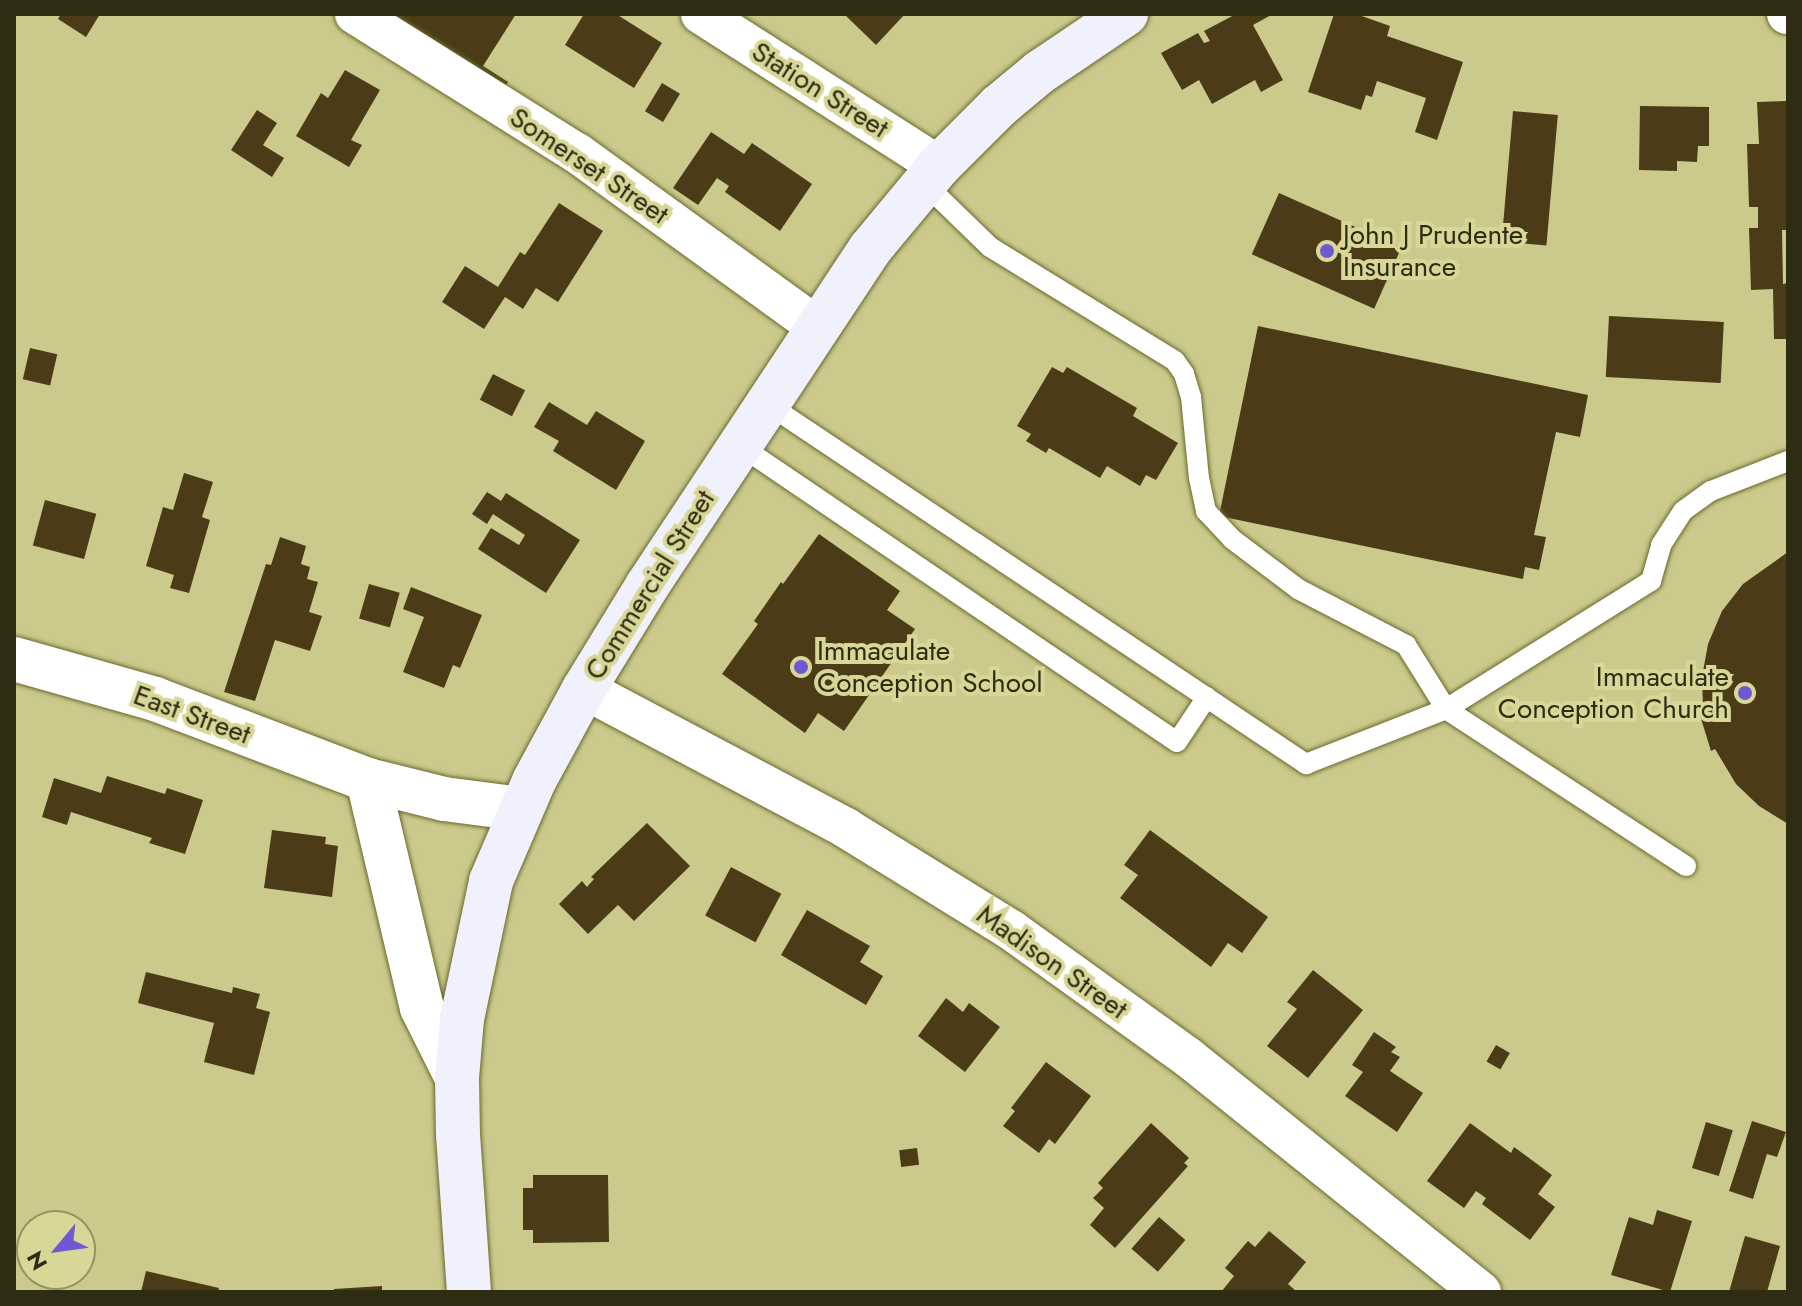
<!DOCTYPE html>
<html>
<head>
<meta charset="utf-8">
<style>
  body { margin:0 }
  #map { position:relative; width:1802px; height:1306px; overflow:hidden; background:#cbca8c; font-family:Jost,sans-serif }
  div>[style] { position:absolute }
  .building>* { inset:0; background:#4b3c17; transform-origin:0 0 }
  .roads { filter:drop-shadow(0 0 2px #6c692d) drop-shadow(0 0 2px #6c692d) }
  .service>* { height:20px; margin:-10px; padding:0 10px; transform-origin:10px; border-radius:10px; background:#fff }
  .minor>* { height:40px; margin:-20px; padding:0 20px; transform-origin:20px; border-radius:20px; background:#fff }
  .tertiary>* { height:44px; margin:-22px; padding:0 22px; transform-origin:22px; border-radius:22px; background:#fff }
  .secondary>* { height:44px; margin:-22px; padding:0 22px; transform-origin:22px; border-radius:22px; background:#f1f0fd }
  .dots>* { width:22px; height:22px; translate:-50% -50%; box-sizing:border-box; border:4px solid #d8d798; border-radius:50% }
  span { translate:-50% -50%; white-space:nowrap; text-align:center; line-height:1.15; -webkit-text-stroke:8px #d8d798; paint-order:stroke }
  .street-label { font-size:28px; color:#2e2d14 }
  .poi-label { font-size:28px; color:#2e2d14 }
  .left { translate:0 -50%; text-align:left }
  .right { translate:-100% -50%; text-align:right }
  .frame { position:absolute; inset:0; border:16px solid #2e2d14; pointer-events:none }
  .north { position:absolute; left:16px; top:1210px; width:80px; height:80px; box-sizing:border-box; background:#d8d798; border:2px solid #949363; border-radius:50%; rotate:241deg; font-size:22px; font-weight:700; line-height:32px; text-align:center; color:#2e2d14 }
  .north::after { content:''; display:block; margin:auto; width:28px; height:36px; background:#6e59d3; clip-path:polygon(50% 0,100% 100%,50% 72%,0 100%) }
</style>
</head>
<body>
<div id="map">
  <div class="building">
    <div style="clip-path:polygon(61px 14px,100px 14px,86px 37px,58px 19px)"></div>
    <div style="clip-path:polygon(369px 14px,516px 14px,483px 66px,508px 82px,498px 97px)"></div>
    <div style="clip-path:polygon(584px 14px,616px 14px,662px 43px,634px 88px,565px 45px)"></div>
    <div style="clip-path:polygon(844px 14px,905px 14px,876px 45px)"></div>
    <div style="clip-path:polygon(1236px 14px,1273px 14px,1253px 25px,1283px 80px,1261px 92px,1255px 80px,1212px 104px,1199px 80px,1182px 90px,1161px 53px,1198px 33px,1204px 43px,1210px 41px,1204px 31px)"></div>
    <div style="clip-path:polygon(1334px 14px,1356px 14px,1390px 26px,1387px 36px,1463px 62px,1437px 140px,1415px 132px,1426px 98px,1377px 81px,1372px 97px,1366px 95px,1361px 110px,1308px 92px)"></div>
    <div style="clip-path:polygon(345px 70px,380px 90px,351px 140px,362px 145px,349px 167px,296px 136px,321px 93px,328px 98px)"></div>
    <div style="left:662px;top:83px;width:21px;height:33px;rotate:31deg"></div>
    <div style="clip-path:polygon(1788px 101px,1788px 230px,1782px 230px,1783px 284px,1788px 283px,1788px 339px,1774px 339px,1773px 289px,1751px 290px,1749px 228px,1758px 228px,1758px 207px,1749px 207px,1747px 144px,1759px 144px,1757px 102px)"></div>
    <div style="clip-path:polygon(1640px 106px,1709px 107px,1709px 146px,1698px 146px,1697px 162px,1677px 161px,1677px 171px,1639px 170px)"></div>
    <div style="clip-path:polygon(257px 110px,277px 123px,263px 145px,284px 158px,272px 177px,231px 150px)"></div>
    <div style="left:1513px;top:111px;width:45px;height:131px;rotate:5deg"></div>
    <div style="clip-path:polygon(711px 132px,744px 154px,752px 143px,812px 184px,780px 231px,725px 192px,729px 186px,717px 178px,698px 205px,673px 188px)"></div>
    <div style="left:1279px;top:193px;width:134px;height:67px;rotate:24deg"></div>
    <div style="clip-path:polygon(559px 203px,603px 231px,558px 302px,536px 288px,523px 309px,505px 297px,484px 329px,442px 302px,465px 266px,498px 287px,520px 252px,525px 255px)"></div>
    <div style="left:1609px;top:316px;width:115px;height:61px;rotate:3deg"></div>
    <div style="clip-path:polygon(1258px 326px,1588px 395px,1580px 437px,1556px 432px,1534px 535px,1546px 537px,1539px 570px,1525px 567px,1523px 579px,1219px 516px)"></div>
    <div style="left:30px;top:348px;width:28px;height:32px;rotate:13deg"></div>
    <div style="clip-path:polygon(1052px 367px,1063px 373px,1067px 367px,1137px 408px,1133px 416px,1178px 443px,1156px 480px,1146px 475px,1140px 486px,1107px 466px,1100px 478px,1049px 448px,1046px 453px,1026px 441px,1031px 434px,1017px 426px)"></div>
    <div style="left:493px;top:374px;width:36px;height:29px;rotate:27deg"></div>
    <div style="clip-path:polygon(549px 402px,587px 425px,596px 411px,645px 441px,616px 490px,553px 451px,559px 441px,534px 427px)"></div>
    <div style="clip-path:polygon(184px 473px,213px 482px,202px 517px,210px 520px,189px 593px,170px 588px,174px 575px,146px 566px,163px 507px,173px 510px)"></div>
    <div style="clip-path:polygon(487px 492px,501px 501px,506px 493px,580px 540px,546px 593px,478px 549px,491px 528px,519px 545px,525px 535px,493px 514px,487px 524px,472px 514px)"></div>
    <div style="left:45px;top:500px;width:53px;height:47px;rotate:15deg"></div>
    <div style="clip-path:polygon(819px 534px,900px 591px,887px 610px,915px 629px,844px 731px,818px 713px,805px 733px,722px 674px,758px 624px,754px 621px,781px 582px,783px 584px)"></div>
    <div style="clip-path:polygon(280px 537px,306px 546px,301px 564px,310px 567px,307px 579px,318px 582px,309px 612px,322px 616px,310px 651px,275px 640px,255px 701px,224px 692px,266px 564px,271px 565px)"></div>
    <div style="clip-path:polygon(1788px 552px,1788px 824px,1759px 806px,1736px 784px,1715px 749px,1711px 751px,1698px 709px,1703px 708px,1702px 677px,1708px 644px,1722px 611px,1743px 584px)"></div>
    <div style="left:369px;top:584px;width:32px;height:36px;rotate:16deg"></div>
    <div style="clip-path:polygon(411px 587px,482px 615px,460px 668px,453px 665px,444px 688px,403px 672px,424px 617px,403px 609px)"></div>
    <div style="clip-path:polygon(107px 776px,165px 794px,167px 788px,203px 800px,185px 854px,149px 843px,152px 838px,71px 812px,67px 825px,42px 817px,54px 778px,101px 793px)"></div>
    <div style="clip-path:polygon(647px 823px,690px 866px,634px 921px,618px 905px,588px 934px,559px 904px,582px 881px,587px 887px,594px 879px,591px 877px)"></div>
    <div style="clip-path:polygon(272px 830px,326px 837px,325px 844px,338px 846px,332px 897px,264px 888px)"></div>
    <div style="clip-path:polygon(1150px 830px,1268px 917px,1242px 953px,1228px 943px,1211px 967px,1120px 898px,1138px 875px,1124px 865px)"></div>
    <div style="left:731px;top:867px;width:57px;height:55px;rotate:28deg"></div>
    <div style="clip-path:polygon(807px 910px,870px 946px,860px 962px,883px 976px,866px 1005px,781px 955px)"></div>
    <div style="clip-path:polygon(1313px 970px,1363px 1010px,1308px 1078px,1267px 1046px,1297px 1009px,1287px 1002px)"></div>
    <div style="clip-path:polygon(146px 972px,232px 993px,233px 987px,260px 994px,256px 1008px,270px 1012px,254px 1075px,204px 1062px,214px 1023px,138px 1003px)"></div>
    <div style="clip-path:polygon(946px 998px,963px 1012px,969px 1003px,1000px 1027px,965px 1072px,918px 1036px)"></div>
    <div style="clip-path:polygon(1374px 1032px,1396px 1047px,1391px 1052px,1400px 1057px,1390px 1071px,1423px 1093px,1397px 1132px,1345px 1096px,1363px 1072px,1352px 1065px)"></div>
    <div style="left:1496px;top:1045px;width:16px;height:19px;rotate:30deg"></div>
    <div style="clip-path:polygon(1046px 1062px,1091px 1096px,1055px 1144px,1049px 1139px,1039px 1153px,1003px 1126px,1015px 1111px,1011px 1108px)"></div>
    <div style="clip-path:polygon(1752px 1121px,1786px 1132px,1777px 1157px,1767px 1154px,1753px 1199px,1729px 1191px)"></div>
    <div style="left:1706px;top:1122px;width:28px;height:48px;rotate:17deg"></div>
    <div style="clip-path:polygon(1151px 1123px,1189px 1158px,1184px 1163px,1188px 1166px,1115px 1248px,1090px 1225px,1104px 1208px,1093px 1198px,1103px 1188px,1098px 1183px)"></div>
    <div style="clip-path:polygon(1470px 1123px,1511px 1153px,1514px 1147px,1552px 1175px,1538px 1194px,1555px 1207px,1530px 1240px,1482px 1204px,1486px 1198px,1476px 1191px,1464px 1208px,1427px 1181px)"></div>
    <div style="left:917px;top:1148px;width:17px;height:18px;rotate:83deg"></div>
    <div style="clip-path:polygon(533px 1175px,608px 1175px,609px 1242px,533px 1243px,533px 1230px,523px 1230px,523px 1188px,533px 1188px)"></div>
    <div style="clip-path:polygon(1657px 1210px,1692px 1221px,1670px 1292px,1611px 1275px,1629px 1217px,1653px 1225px)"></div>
    <div style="left:1159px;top:1217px;width:35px;height:42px;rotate:41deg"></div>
    <div style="clip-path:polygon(1269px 1231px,1306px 1262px,1288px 1284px,1297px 1292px,1221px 1292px,1234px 1276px,1225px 1268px,1248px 1241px,1255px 1247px)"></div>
    <div style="clip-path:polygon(1745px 1236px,1780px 1246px,1767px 1292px,1729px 1292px)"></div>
    <div style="clip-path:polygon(146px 1271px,219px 1288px,218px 1292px,141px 1292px)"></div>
    <div style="clip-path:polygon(382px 1286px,382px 1292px,334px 1292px,334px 1289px)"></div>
  </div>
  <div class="roads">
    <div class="service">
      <div style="left:924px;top:183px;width:92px;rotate:44.1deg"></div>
      <div style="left:990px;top:247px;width:217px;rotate:31.6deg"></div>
      <div style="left:1175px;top:361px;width:16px;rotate:55deg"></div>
      <div style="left:1184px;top:374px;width:24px;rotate:73deg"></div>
      <div style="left:1191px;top:397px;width:81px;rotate:84.4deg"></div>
      <div style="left:1199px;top:478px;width:34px;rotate:78deg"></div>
      <div style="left:1206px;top:511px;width:38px;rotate:47deg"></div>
      <div style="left:1232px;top:539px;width:83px;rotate:37.1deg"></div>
      <div style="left:1298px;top:589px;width:122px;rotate:27.4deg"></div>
      <div style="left:1406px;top:645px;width:75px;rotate:58deg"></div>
      <div style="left:1446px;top:709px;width:242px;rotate:-32deg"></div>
      <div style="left:1651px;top:581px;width:37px;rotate:-74deg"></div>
      <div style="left:1661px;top:545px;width:40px;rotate:-57.1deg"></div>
      <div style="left:1683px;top:511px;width:34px;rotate:-36deg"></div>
      <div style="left:1711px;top:491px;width:83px;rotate:-21.3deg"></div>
      <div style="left:766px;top:403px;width:650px;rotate:33.76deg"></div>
      <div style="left:1306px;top:764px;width:150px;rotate:-21.4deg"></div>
      <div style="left:1446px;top:709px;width:287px;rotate:33.2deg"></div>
      <div style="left:739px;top:445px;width:529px;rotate:34.14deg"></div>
      <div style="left:1177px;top:742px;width:54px;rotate:-56.3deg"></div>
    </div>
    <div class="minor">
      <div style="left:355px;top:14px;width:262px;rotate:32.1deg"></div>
      <div style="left:577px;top:153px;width:296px;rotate:35.9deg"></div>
      <div style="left:701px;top:14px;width:282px;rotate:32.6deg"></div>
      <div style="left:1787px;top:14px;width:1px"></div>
      <div style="left:584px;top:689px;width:297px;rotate:27.9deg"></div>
      <div style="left:846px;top:828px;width:194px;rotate:31.7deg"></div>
      <div style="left:1011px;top:930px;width:219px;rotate:35.7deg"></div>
      <div style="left:1189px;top:1058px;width:374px;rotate:38.7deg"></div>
    </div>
    <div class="tertiary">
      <div style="left:14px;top:659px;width:147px;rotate:15.8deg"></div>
      <div style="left:155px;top:699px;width:228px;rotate:20.8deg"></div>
      <div style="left:368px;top:780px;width:78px;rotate:14deg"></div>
      <div style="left:444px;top:799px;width:78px;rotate:7.4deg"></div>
      <div style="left:368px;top:780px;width:234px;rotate:76.7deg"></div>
      <div style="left:422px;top:1008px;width:78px;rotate:63.4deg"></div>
    </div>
    <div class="secondary">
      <div style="left:469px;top:1292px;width:157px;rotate:-94deg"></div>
      <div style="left:458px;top:1135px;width:57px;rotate:-91deg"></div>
      <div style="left:457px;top:1078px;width:59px;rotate:-85.2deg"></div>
      <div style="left:462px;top:1019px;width:141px;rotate:-78.1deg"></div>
      <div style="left:491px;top:881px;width:109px;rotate:-66.7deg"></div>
      <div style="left:534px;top:781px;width:105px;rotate:-61.5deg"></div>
      <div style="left:584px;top:689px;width:121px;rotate:-58.5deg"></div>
      <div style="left:647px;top:586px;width:404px;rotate:-56.5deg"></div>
      <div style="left:870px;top:249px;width:108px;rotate:-50.3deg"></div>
      <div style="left:939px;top:166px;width:85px;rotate:-45deg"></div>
      <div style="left:999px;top:106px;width:53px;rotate:-39.7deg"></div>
      <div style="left:1040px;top:72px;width:104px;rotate:-34deg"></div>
    </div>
  </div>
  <div class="dots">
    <div style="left:1327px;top:251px;background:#6e59d3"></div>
    <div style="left:801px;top:667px;background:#6e59d3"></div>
    <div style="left:1745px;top:693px;background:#6e59d3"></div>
  </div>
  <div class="street-label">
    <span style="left:820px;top:90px;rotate:32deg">Station Street</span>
    <span style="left:589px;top:166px;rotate:34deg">Somerset Street</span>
    <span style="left:650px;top:585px;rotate:-58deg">Commercial Street</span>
    <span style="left:192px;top:715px;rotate:20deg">East Street</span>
    <span style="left:1052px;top:962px;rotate:35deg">Madison Street</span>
  </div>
  <div class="poi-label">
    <span class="left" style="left:1343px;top:251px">John J Prudente<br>Insurance</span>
    <span class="left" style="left:817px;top:667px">Immaculate<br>Conception School</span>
    <span class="right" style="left:1729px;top:693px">Immaculate<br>Conception Church</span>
  </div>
  <div class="frame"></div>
  <div class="north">N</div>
</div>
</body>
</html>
